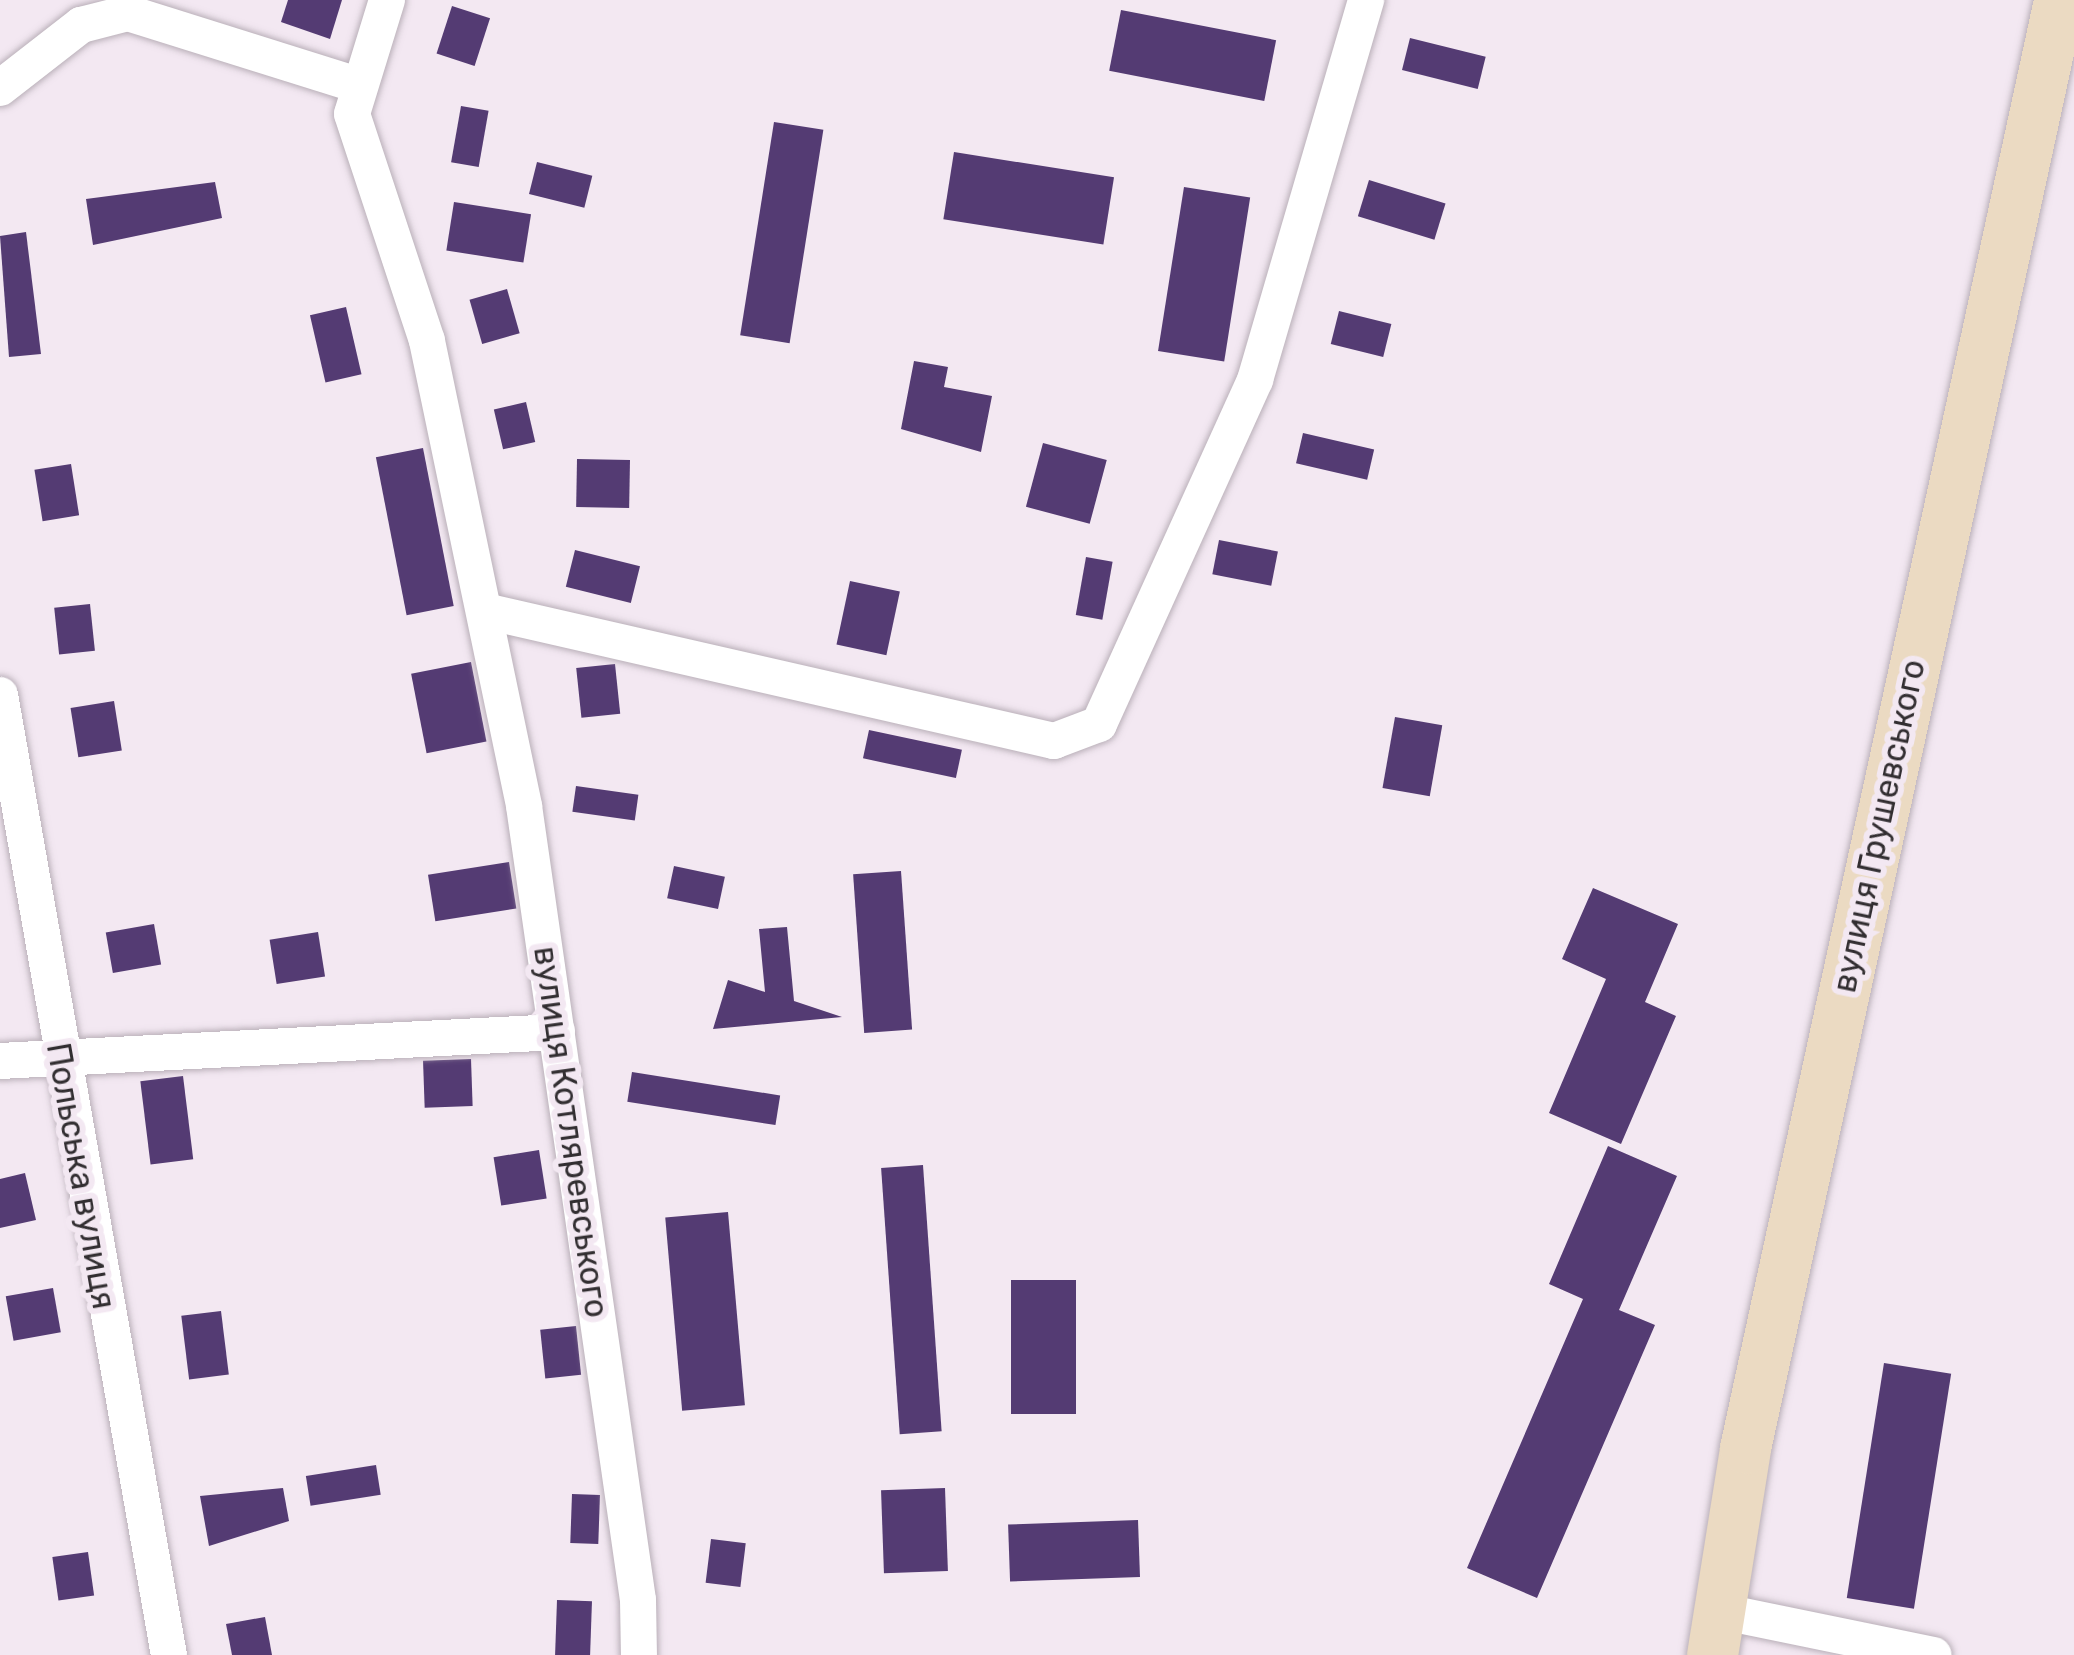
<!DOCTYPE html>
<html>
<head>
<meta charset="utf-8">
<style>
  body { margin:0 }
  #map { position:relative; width:2074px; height:1655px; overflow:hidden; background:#f3e8f2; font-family:Rubik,sans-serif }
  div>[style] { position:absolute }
  .building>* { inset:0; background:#543b73; transform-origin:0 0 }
  .roads { filter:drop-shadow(0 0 3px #bab0b9) drop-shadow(0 0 3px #bab0b9) }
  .street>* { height:36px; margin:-18px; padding:0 18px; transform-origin:18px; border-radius:18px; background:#fff }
  .secondary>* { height:51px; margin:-25.5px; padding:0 25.5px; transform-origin:25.5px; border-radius:25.5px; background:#ebdac2 }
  span { translate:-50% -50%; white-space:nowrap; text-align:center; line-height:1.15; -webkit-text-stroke:12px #f3e8f2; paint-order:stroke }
  .street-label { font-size:33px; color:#322e31 }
</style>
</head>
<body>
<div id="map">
  <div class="building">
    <div style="clip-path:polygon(288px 0,342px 0,330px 39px,281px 22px)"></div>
    <div style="left:452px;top:6px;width:40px;height:50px;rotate:18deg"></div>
    <div style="left:1121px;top:10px;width:158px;height:62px;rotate:11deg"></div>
    <div style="left:1410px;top:38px;width:78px;height:33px;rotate:14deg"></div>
    <div style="left:461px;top:106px;width:28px;height:57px;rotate:10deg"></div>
    <div style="left:774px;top:122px;width:50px;height:216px;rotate:9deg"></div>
    <div style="left:954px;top:152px;width:162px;height:68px;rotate:9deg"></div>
    <div style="left:537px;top:162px;width:57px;height:33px;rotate:14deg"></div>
    <div style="left:1369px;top:180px;width:80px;height:38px;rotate:17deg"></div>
    <div style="clip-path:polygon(215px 182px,222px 218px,93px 245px,86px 199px)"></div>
    <div style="left:1184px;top:187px;width:67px;height:166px;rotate:9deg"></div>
    <div style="left:454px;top:202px;width:78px;height:49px;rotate:9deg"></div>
    <div style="clip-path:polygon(26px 232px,41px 354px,9px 357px,0 236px)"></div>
    <div style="left:507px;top:289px;width:46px;height:39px;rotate:74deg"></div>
    <div style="left:346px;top:307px;width:69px;height:37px;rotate:77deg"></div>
    <div style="left:1339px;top:311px;width:54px;height:34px;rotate:14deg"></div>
    <div style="clip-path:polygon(914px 361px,948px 367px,944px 387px,992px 396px,981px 452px,901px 429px)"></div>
    <div style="left:526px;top:402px;width:41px;height:33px;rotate:77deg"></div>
    <div style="left:1303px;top:433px;width:73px;height:31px;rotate:13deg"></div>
    <div style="left:1043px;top:443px;width:66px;height:66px;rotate:15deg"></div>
    <div style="left:423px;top:448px;width:161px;height:48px;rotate:79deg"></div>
    <div style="left:577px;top:459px;width:53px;height:48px;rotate:1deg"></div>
    <div style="left:71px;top:464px;width:52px;height:37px;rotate:81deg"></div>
    <div style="left:1219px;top:540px;width:60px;height:35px;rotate:11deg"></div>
    <div style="left:575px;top:550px;width:67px;height:38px;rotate:14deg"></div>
    <div style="left:1086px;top:557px;width:27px;height:59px;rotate:10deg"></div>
    <div style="left:850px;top:581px;width:51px;height:65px;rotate:12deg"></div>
    <div style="left:90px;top:604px;width:47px;height:36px;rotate:84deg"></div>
    <div style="left:471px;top:662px;width:81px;height:61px;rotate:79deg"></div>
    <div style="left:615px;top:664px;width:50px;height:39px;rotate:84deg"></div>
    <div style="left:114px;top:701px;width:50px;height:44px;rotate:81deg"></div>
    <div style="left:1395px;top:717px;width:48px;height:72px;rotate:10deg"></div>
    <div style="left:869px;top:730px;width:95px;height:29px;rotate:12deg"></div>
    <div style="left:576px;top:786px;width:63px;height:26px;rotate:8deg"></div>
    <div style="left:509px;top:862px;width:47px;height:82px;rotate:81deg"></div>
    <div style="left:674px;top:866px;width:52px;height:33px;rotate:12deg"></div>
    <div style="left:901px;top:871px;width:159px;height:48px;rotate:86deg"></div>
    <div style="clip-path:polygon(1593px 888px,1678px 924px,1645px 1002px,1676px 1016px,1621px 1144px,1549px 1113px,1606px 979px,1562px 959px)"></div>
    <div style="left:154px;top:924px;width:41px;height:49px;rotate:80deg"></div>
    <div style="clip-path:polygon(787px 927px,794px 1001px,842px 1017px,713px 1029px,728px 980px,765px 992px,759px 929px)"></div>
    <div style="left:318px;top:932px;width:45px;height:49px;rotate:81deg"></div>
    <div style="left:471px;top:1059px;width:47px;height:48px;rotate:88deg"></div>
    <div style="left:632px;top:1072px;width:150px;height:30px;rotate:9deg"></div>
    <div style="left:183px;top:1076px;width:84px;height:43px;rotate:83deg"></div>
    <div style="clip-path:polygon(1608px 1146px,1677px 1176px,1619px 1310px,1655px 1325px,1537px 1598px,1467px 1568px,1583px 1299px,1549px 1284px)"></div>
    <div style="left:539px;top:1150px;width:49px;height:46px;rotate:81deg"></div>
    <div style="left:923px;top:1165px;width:267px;height:42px;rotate:86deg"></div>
    <div style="clip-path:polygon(25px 1173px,36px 1220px,0 1228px,0 1179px)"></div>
    <div style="left:728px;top:1212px;width:194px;height:63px;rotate:85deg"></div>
    <div style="left:1076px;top:1280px;width:134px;height:65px;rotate:90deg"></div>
    <div style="left:53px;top:1288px;width:45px;height:48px;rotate:80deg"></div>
    <div style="left:221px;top:1311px;width:64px;height:40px;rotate:83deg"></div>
    <div style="left:576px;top:1326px;width:49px;height:36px;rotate:84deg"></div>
    <div style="left:1884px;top:1363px;width:68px;height:238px;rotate:9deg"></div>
    <div style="left:376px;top:1465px;width:30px;height:71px;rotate:81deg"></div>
    <div style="clip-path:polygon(283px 1488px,289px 1521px,209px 1546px,200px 1496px)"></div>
    <div style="left:945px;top:1488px;width:83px;height:64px;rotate:88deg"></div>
    <div style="left:572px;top:1494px;width:28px;height:49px;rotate:2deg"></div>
    <div style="left:1138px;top:1520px;width:57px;height:130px;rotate:88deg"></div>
    <div style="left:711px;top:1539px;width:35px;height:44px;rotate:7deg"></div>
    <div style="left:88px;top:1552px;width:44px;height:36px;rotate:82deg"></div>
    <div style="left:557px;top:1600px;width:35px;height:55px;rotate:2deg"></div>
    <div style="clip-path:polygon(265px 1617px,272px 1655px,232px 1655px,226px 1624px)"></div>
  </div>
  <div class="roads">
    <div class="street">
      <div style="left:387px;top:0;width:119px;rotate:107.1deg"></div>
      <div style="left:352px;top:114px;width:239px;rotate:71.7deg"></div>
      <div style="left:427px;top:341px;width:475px;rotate:78.2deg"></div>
      <div style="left:524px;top:806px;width:802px;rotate:81.83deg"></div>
      <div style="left:638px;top:1600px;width:55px;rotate:89deg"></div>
      <div style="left:0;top:88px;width:103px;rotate:-37.9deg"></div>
      <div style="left:81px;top:25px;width:49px;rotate:-14.3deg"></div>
      <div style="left:128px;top:13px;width:241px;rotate:17.4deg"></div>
      <div style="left:485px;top:611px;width:584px;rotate:12.87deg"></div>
      <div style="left:1054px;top:741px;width:48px;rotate:-20.7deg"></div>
      <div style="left:1099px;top:724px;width:378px;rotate:-65.6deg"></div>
      <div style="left:1255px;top:380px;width:396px;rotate:-73.7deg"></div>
      <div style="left:0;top:695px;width:975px;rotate:80.02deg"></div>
      <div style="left:0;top:1061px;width:558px;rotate:-2.98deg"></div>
      <div style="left:1719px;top:1611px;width:219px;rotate:11.6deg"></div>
    </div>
    <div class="secondary">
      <div style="left:1712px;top:1655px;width:210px;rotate:-80.9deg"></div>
      <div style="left:1745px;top:1448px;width:1482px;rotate:-77.76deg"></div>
    </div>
  </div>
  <div class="street-label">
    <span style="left:1879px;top:826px;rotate:-78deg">вулиця Грушевського</span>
    <span style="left:571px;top:1132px;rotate:82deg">вулиця Котляревського</span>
    <span style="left:81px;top:1176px;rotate:80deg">Польська вулиця</span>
  </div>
</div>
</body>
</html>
